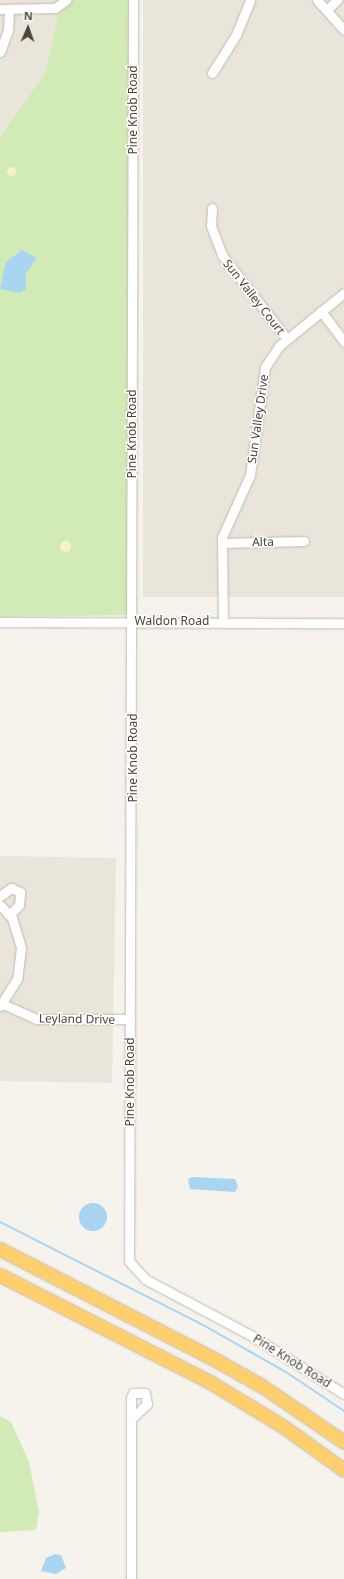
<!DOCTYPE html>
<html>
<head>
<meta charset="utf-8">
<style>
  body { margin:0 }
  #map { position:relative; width:344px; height:1579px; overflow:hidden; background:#f6f3ec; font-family:"Noto Sans",sans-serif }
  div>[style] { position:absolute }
  .residential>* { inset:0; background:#eae5da; transform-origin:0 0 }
  .green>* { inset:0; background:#d2eab5 }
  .sand>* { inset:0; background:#f9efc9 }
  .round { border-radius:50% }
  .water>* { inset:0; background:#a9d4f2 }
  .stream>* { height:2px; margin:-1px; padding:0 1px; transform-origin:1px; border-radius:1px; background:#a9d4f2 }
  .roads { filter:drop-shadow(0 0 1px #c2bbae) drop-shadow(0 0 1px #c2bbae) }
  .minor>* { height:9px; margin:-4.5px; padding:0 4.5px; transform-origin:4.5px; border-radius:4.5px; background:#fff }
  .highway>* { height:13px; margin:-6.5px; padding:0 6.5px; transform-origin:6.5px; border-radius:6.5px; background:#ffcf6e }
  span { translate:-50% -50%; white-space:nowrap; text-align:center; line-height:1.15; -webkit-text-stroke:3px #fff; paint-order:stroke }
  .street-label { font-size:12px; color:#4b4439 }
  .north { position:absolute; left:8px; top:8px; width:40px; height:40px; -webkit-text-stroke:3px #fff; paint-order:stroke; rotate:2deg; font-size:11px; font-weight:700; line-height:16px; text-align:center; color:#4b4439 }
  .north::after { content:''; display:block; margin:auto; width:14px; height:18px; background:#4b4439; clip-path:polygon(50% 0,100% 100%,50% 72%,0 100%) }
</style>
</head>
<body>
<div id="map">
  <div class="residential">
    <div style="clip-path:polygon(0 0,70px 0,58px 15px,45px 73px,0 137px)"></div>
    <div style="left:143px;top:0;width:201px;height:597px"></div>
    <div style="left:0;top:856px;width:116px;height:225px;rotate:1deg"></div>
  </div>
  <div class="green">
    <div style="clip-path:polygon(70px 0,130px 0,128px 615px,0 617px,0 137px,45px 73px,58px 15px)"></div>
    <div style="clip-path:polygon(0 1416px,11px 1422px,29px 1462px,39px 1512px,36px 1530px,0 1532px)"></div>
  </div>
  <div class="sand">
    <div class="round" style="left:6.5px;top:166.5px;width:9px;height:9px"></div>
    <div class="round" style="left:59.5px;top:540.5px;width:11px;height:11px"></div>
  </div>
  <div class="water">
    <div style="clip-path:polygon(22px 250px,37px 258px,26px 273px,26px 289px,19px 293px,0 289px,6px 262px)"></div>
    <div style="clip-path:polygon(193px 1177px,235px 1179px,238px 1187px,235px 1192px,190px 1189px,188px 1179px)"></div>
    <div class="round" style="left:79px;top:1203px;width:28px;height:28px"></div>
    <div style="clip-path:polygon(55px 1554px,61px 1555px,66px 1568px,56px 1574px,41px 1571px,46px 1558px)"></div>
  </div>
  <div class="stream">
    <div style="left:0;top:1222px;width:228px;rotate:26.9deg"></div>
    <div style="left:203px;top:1325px;width:95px;rotate:29.5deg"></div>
    <div style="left:286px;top:1372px;width:70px;rotate:33.9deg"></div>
  </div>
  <div class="roads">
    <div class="minor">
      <div style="left:133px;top:0;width:1261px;rotate:90.18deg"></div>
      <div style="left:129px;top:1261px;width:24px;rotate:48deg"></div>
      <div style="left:145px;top:1279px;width:121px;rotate:28deg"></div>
      <div style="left:252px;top:1336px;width:109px;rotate:32.2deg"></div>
      <div style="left:317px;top:0;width:40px;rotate:48deg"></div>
      <div style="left:0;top:9px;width:55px;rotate:-1deg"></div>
      <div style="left:55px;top:8px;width:14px;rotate:-36deg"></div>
      <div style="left:328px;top:9px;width:13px;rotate:-45deg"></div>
      <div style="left:0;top:52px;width:23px;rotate:-70deg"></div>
      <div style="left:8px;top:30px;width:20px;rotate:-87deg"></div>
      <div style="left:212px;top:73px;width:45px;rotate:-57.7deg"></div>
      <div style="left:236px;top:35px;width:38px;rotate:-68deg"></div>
      <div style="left:212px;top:208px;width:18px;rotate:93deg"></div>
      <div style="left:211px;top:226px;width:31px;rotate:69deg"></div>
      <div style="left:222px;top:255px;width:106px;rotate:52.3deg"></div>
      <div style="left:321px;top:311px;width:39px;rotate:53deg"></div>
      <div style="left:222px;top:543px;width:82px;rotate:-1.4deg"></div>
      <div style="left:223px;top:621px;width:84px;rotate:-90.7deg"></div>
      <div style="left:222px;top:537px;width:68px;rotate:-65.7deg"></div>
      <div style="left:250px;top:475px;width:109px;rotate:-82.1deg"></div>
      <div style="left:265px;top:367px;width:25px;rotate:-56deg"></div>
      <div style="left:279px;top:346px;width:84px;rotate:-39.2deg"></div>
      <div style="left:0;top:622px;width:344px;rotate:0.2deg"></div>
      <div style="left:0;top:896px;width:14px;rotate:-36deg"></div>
      <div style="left:11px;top:888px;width:10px;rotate:24deg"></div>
      <div style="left:20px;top:892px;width:13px;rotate:94deg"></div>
      <div style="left:19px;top:905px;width:14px;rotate:135deg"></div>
      <div style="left:0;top:905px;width:18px;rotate:47deg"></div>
      <div style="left:12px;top:918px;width:31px;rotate:73deg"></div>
      <div style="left:21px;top:948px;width:31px;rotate:97deg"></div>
      <div style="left:17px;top:979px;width:32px;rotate:122deg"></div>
      <div style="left:3px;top:1004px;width:37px;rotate:24deg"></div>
      <div style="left:37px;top:1019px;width:93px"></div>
      <div style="left:131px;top:1579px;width:181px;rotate:-90deg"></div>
      <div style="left:131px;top:1398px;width:5px;rotate:-68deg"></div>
      <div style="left:133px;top:1393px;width:12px"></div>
      <div style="left:145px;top:1393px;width:11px;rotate:80deg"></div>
      <div style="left:147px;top:1404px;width:19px;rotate:137deg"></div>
    </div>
    <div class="highway">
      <div style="left:0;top:1249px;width:241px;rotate:27.2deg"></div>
      <div style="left:214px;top:1359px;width:55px;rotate:29.4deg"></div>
      <div style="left:262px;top:1386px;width:99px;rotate:34.3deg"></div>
      <div style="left:0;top:1275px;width:233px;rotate:27deg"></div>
      <div style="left:208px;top:1381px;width:85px;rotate:31.1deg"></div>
      <div style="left:281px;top:1425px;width:77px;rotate:35.5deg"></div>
    </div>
  </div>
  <div class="street-label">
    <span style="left:133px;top:110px;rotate:-90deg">Pine Knob Road</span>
    <span style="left:254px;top:297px;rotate:52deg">Sun Valley Court</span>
    <span style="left:258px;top:419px;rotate:-82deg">Sun Valley Drive</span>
    <span style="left:132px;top:434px;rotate:-90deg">Pine Knob Road</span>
    <span style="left:263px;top:542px;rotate:-1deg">Alta</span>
    <span style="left:172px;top:621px">Waldon Road</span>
    <span style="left:133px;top:758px;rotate:-90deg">Pine Knob Road</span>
    <span style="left:77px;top:1019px;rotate:1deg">Leyland Drive</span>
    <span style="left:130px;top:1082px;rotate:-90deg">Pine Knob Road</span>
    <span style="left:292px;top:1361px;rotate:32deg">Pine Knob Road</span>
  </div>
  <div class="north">N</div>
</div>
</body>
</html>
